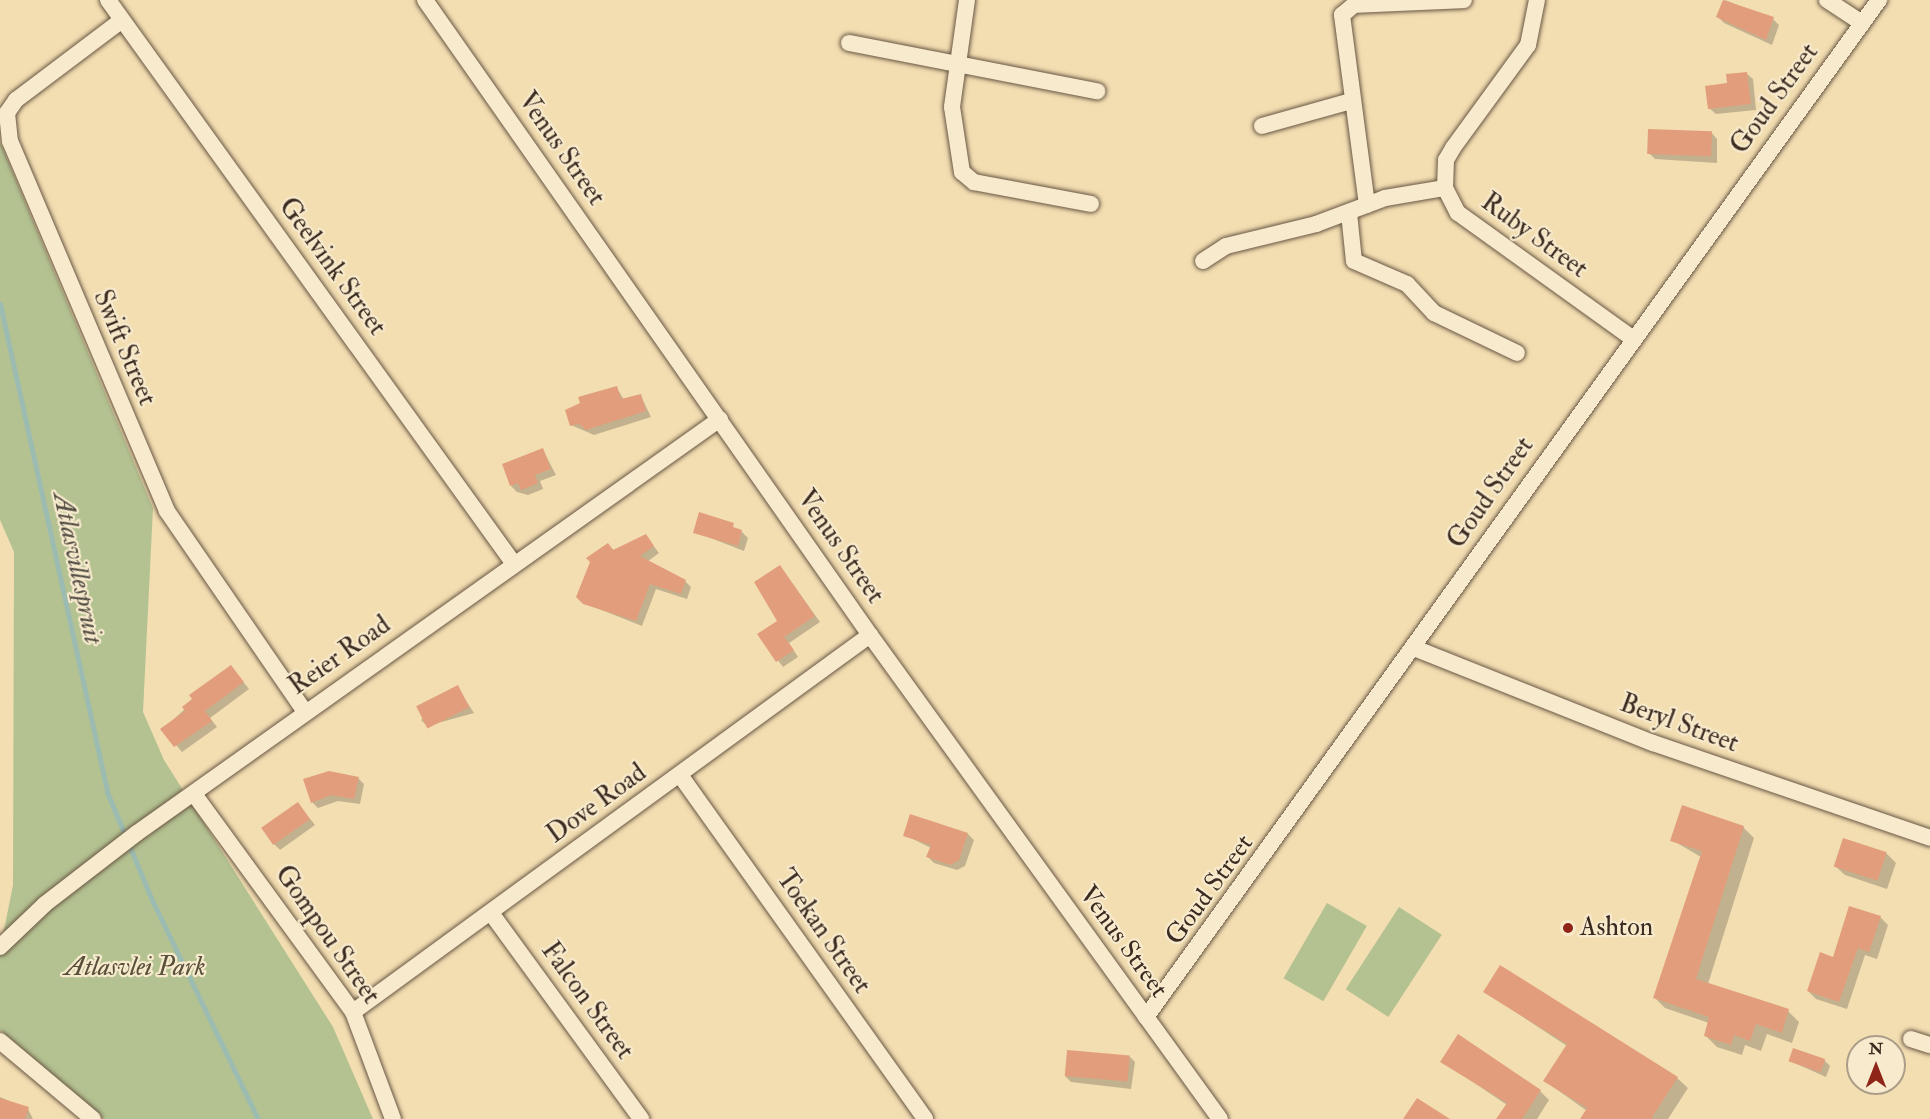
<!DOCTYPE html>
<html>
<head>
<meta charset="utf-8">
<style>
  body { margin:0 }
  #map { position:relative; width:1930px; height:1119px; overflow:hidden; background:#f3deb2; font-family:"IM FELL Double Pica",serif }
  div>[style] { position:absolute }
  .green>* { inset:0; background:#b4c291; transform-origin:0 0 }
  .shadow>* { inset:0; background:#0003 }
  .stream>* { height:5px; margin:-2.5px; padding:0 2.5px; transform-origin:2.5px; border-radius:2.5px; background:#9cbbb1 }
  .building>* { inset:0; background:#e29e7c; transform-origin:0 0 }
  .roads { filter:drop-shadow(0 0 2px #695744) drop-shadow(0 0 2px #695744) }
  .street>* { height:16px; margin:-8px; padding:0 8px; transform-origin:8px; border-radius:8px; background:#f7eacd }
  .dots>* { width:16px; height:16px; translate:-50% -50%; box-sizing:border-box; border:3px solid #f7eacd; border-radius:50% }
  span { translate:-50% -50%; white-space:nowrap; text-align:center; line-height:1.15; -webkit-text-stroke:4.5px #f7eacd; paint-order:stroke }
  .street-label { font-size:26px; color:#3b2a20 }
  .poi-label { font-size:26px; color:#3b2a20 }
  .left { translate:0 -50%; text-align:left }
  .park-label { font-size:26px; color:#59503c; font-style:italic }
  .water-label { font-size:27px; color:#534e44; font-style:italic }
  .north { position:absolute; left:1846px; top:1035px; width:60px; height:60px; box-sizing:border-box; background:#f7eacd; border:2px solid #ac9d88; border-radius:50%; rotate:0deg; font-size:16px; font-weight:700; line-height:24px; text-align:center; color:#3b2a20 }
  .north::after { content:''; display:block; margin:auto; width:21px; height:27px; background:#8f2418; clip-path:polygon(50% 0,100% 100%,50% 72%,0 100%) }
</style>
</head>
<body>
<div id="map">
  <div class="green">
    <div style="clip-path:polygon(0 142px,153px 508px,143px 712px,164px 760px,333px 1027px,373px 1119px,103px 1119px,0 1030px,0 950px,13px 885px,14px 552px,0 520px)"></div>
    <div style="left:1327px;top:903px;width:46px;height:87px;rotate:30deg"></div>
    <div style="left:1399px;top:907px;width:51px;height:98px;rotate:33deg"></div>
  </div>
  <div class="shadow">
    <div style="clip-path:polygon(1725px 0,1773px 19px,1779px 25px,1772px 45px,1724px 23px,1718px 17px)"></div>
    <div style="clip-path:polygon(1746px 73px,1753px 79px,1756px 110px,1716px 114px,1709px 108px)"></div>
    <div style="clip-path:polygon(1711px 132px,1717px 139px,1717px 163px,1655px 159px,1649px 153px)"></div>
    <div style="clip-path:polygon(617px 388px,624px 400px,641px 396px,651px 417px,594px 435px,571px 425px)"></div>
    <div style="clip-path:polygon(543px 450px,556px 475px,540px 481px,543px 489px,528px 495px,517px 492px,511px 486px)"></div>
    <div style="clip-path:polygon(695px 532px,742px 532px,748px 538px,744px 551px)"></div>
    <div style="clip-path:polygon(646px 536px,659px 553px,647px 562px,685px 581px,691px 587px,687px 599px,656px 589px,642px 626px,584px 603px,608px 545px,615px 551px)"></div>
    <div style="clip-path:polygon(780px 566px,820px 622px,789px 643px,798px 657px,783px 667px,759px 635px,779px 621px)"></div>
    <div style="clip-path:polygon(231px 667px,249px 689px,210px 718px,217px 727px,182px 752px,163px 729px)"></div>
    <div style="clip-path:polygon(457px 687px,474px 713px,427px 726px,421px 720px)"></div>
    <div style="clip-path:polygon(358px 778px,364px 784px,360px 804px,338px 801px,318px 808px,312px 802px)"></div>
    <div style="clip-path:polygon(303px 810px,315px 825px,280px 850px,274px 844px)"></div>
    <div style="clip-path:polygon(1743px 827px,1754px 838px,1708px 984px,1788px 1011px,1799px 1022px,1792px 1043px,1767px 1034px,1761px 1051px,1745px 1045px,1742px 1055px,1717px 1047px,1706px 1036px,1709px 1023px,1665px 1008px,1654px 997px,1701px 857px,1672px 840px)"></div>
    <div style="clip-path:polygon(968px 834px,974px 840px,965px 866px,957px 870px,934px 863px,928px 857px,931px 848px,905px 835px)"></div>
    <div style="clip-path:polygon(1844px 840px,1887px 854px,1896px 863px,1887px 889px,1845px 875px,1835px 866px)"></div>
    <div style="clip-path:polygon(1880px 917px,1888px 925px,1877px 959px,1865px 955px,1847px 1009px,1816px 999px,1808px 991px,1833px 958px)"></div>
    <div style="clip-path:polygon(1485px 992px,1677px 1078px,1688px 1088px,1668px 1119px,1582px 1119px,1587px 1111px,1545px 1081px,1567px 1046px)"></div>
    <div style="clip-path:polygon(1129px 1056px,1135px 1062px,1131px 1089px,1071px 1082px,1065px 1076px)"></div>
    <div style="clip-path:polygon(1824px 1060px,1830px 1066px,1826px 1077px,1790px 1061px)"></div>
    <div style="clip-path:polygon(1442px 1061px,1540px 1091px,1549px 1100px,1537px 1119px,1498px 1119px,1507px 1105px)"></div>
    <div style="clip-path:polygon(0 1097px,28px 1109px,33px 1119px,0 1119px)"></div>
  </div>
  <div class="stream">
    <div style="left:0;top:304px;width:500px;rotate:77.6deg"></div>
    <div style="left:107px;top:792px;width:117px;rotate:67.4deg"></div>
    <div style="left:152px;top:900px;width:243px;rotate:64.2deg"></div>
  </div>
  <div class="building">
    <div style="clip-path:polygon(1723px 0,1774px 17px,1766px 40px,1716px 17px)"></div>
    <div style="clip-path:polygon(1747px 72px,1751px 104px,1708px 109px,1705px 86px,1727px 83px,1726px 74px)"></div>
    <div style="left:1648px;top:129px;width:64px;height:25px;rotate:2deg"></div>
    <div style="clip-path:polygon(617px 386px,621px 399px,641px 394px,646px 411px,586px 430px,579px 424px,570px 426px,565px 410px,580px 403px,578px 397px)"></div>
    <div style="clip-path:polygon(543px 448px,551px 469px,535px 475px,538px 483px,521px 490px,518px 483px,510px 486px,502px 464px)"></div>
    <div style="clip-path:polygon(699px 512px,734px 523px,733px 527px,742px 530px,738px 546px,693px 533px)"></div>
    <div style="clip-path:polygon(646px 534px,654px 546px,640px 556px,686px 580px,681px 594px,650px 584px,636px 621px,583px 604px,576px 597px,590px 562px,586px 558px,608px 543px,613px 550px)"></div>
    <div style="clip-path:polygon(780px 565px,815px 616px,784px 637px,794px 650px,776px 662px,757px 634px,777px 621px,754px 582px)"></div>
    <div style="clip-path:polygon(231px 665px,244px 682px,205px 711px,212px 721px,174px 747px,160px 729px,185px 711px,182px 707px,192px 699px,189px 695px)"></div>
    <div style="left:458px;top:685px;width:25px;height:47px;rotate:63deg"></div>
    <div style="clip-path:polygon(329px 771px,359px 777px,354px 799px,331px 795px,311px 803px,303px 779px)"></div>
    <div style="left:298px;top:802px;width:21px;height:45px;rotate:55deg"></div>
    <div style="clip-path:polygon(1682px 805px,1744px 826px,1696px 979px,1789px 1009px,1782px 1033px,1756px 1024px,1750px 1041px,1734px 1035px,1731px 1045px,1704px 1036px,1709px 1017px,1653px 998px,1702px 851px,1670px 841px)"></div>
    <div style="clip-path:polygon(910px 814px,968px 833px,959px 860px,950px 865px,926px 857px,931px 845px,903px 836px)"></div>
    <div style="left:1843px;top:838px;width:46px;height:30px;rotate:18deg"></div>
    <div style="clip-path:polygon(1849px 906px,1881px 916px,1869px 952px,1858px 948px,1839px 1002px,1807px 991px,1820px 952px,1833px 957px)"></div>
    <div style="clip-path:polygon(1500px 965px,1678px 1077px,1651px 1119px,1580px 1119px,1587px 1108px,1543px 1081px,1567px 1044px,1483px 992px)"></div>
    <div style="clip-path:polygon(1458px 1034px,1541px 1090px,1522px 1119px,1496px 1119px,1507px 1103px,1440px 1062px)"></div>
    <div style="left:1793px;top:1048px;width:34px;height:14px;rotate:19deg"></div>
    <div style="left:1067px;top:1050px;width:63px;height:26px;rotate:5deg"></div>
    <div style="clip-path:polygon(0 1098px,29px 1107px,25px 1119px,0 1119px)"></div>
    <div style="clip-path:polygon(1417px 1098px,1450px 1119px,1403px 1119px)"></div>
  </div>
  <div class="roads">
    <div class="street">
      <div style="left:108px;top:0;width:695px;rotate:54.25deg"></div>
      <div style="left:425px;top:0;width:775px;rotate:54.98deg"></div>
      <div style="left:870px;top:635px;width:597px;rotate:54.13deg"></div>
      <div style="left:967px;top:0;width:108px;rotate:98deg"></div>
      <div style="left:952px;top:107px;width:66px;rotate:81.3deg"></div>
      <div style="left:962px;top:172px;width:16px;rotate:40deg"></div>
      <div style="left:974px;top:182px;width:119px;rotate:10.6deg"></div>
      <div style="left:1537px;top:0;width:46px;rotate:101.3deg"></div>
      <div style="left:1528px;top:45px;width:127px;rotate:126.1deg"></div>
      <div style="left:1453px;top:148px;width:14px;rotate:120deg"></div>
      <div style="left:1446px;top:160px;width:28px;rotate:92deg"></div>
      <div style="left:1445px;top:188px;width:28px;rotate:63deg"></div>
      <div style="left:1458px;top:213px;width:214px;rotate:35.7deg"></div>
      <div style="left:1827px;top:0;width:42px;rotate:33.3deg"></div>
      <div style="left:122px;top:20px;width:133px;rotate:143deg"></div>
      <div style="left:16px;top:100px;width:16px;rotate:125deg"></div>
      <div style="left:7px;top:113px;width:28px;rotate:84deg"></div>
      <div style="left:10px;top:141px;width:402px;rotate:67deg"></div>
      <div style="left:167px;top:511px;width:244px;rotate:55.5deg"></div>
      <div style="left:849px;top:43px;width:253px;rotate:11deg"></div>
      <div style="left:1262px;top:126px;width:92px;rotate:-15.7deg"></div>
      <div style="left:1367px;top:205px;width:192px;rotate:-97.5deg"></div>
      <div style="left:1342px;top:15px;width:16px;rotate:-40deg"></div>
      <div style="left:1354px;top:5px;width:110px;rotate:-2.6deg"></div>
      <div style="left:1349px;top:213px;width:48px;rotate:84.1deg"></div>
      <div style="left:1354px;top:261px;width:58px;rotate:23.5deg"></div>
      <div style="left:1407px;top:284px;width:40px;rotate:47deg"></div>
      <div style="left:1434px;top:313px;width:92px;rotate:25.7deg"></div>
      <div style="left:1203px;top:261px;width:27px;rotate:-33deg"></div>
      <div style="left:1226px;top:246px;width:93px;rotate:-13.7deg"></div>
      <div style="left:1316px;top:224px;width:74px;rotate:-20.6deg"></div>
      <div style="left:1385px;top:198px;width:61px;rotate:-9.5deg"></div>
      <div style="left:1414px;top:648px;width:257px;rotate:21.7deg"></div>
      <div style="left:1653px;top:743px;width:293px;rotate:18.9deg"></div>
      <div style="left:680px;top:775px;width:422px;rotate:54.5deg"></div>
      <div style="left:194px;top:794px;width:270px;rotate:53.9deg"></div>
      <div style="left:353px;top:1012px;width:114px;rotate:69.5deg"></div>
      <div style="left:491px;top:913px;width:255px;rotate:53.9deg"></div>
      <div style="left:0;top:947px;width:62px;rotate:-43.7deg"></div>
      <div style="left:45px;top:904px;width:116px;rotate:-37.7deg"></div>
      <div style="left:137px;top:833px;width:715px;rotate:-35.38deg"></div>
      <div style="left:353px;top:1012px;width:640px;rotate:-36.1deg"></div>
      <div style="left:1146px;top:1017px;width:1254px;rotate:-54.22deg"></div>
      <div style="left:1911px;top:1039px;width:20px;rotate:18deg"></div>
      <div style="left:0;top:1041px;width:121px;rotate:40deg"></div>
    </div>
  </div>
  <div class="dots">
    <div style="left:1568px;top:928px;background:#8f2418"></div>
  </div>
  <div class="street-label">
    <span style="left:1775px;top:99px;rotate:-54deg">Goud Street</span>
    <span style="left:561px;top:149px;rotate:55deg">Venus Street</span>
    <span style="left:1534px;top:236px;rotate:36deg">Ruby Street</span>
    <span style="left:332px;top:267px;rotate:54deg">Geelvink Street</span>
    <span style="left:124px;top:348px;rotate:67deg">Swift Street</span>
    <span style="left:1491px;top:493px;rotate:-55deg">Goud Street</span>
    <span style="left:840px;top:547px;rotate:55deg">Venus Street</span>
    <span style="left:340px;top:656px;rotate:-35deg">Reier Road</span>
    <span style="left:1679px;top:724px;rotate:20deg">Beryl Street</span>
    <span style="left:597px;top:804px;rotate:-36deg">Dove Road</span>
    <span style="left:1210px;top:890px;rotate:-54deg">Goud Street</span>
    <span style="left:823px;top:932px;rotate:55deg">Toekan Street</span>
    <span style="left:327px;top:935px;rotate:55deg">Gompou Street</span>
    <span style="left:1123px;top:942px;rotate:54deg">Venus Street</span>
    <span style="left:587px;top:1001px;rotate:54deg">Falcon Street</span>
  </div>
  <div class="poi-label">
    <span class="left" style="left:1580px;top:928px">Ashton</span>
  </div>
  <div class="park-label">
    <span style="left:135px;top:968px">Atlasvlei Park</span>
  </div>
  <div class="water-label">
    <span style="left:78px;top:568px;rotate:78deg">Atlasvillespruit</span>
  </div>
  <div class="north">N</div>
</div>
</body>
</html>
